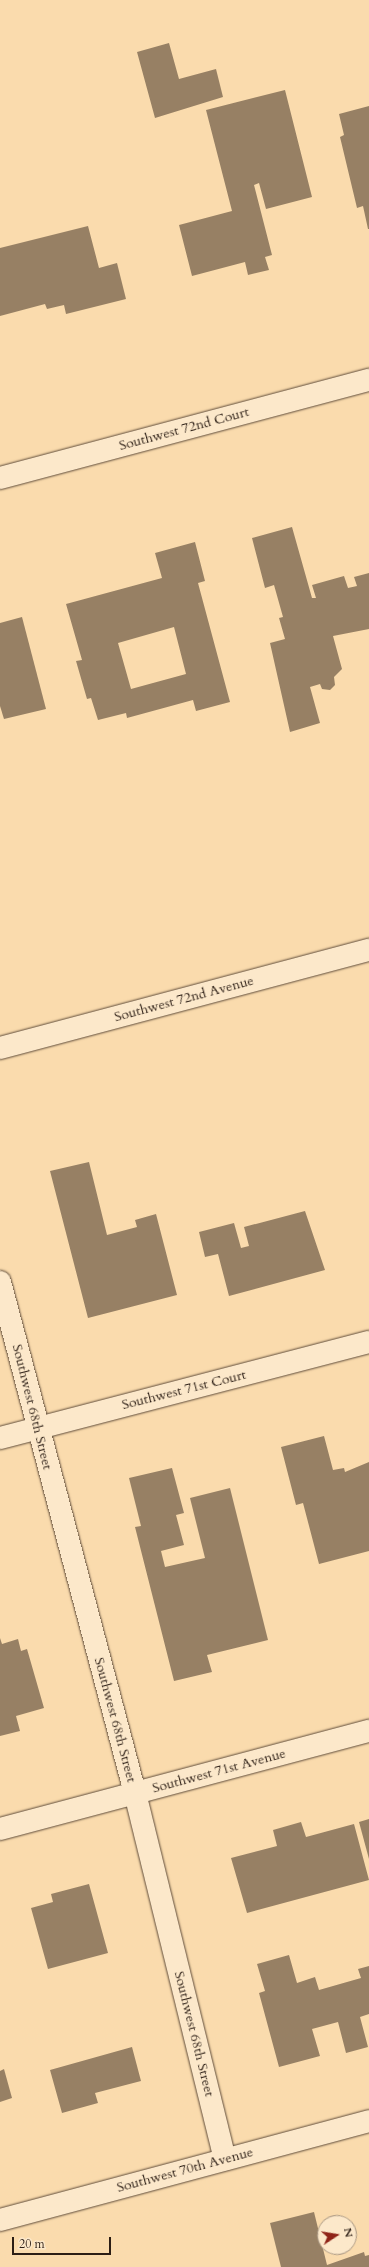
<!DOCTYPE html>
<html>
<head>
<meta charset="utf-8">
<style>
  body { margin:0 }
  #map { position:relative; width:369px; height:2267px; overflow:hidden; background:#fadbad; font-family:Cardo,serif }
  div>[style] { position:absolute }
  .building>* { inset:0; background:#978064 }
  .roads { filter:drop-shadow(0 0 1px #604d3b) drop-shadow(0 0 1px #604d3b) }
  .minor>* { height:22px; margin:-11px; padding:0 11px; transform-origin:11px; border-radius:11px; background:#fce8ca }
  span { translate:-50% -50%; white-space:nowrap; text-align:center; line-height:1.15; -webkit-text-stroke:3px #fce8ca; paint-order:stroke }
  .street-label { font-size:14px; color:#2c1e15 }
  .north { position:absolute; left:317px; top:2215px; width:40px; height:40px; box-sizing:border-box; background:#fce8ca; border:1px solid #a99782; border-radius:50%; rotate:78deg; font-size:11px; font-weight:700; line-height:16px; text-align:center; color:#2c1e15 }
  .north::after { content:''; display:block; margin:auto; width:14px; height:18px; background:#8f2418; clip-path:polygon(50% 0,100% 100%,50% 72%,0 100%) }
  .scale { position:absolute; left:12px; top:2237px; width:99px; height:18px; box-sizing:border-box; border:2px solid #2c1e15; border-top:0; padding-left:5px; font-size:12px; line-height:14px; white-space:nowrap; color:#2c1e15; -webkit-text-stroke:3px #fce8ca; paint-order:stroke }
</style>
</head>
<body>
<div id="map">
  <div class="building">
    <div style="clip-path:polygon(169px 43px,179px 79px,216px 69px,223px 97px,155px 118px,137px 52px)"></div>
    <div style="clip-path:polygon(285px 90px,312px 197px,266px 209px,259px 183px,254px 185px,272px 255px,265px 257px,269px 270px,248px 275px,245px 262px,192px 276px,179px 225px,232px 211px,206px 110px)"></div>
    <div style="clip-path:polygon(369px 106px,369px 229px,368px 229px,363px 206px,357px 208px,340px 137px,344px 135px,339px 114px)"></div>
    <div style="clip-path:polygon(88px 226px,99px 268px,117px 263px,126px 299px,66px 314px,64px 305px,47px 309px,45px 304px,0 316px,0 248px)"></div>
    <div style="clip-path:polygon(292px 527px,312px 598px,316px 598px,312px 585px,344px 576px,348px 588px,357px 586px,354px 577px,369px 573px,369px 629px,333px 636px,342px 669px,334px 677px,335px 685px,330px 690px,322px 689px,320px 684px,310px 687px,320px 723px,290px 732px,270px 643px,285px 639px,279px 618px,283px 617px,274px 585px,265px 588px,252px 538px)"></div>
    <div style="clip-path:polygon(evenodd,195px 542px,205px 581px,198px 583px,230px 702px,196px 711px,193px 700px,127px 718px,126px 713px,98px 720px,91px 698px,87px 699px,76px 661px,82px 660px,66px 604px,162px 578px,155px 553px,195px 542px,174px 627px,186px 674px,131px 689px,118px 643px,174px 627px)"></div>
    <div style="clip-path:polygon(22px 617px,46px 709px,4px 719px,0 706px,0 623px)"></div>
    <div style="clip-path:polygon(89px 1162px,107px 1235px,137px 1227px,135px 1220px,156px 1214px,177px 1295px,88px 1318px,50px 1171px)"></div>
    <div style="clip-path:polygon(305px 1211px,325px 1270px,229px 1296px,218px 1254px,205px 1257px,199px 1232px,234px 1223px,241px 1248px,249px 1246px,244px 1227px)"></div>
    <div style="clip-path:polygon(324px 1436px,333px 1470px,344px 1468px,345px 1472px,369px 1462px,369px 1551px,319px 1564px,303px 1503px,296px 1505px,281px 1447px)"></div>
    <div style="clip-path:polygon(172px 1468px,184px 1513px,176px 1515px,184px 1545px,161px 1551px,165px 1567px,205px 1558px,190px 1498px,230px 1488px,268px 1640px,207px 1655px,212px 1672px,174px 1681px,135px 1527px,141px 1526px,129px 1478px)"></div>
    <div style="clip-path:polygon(0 1638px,2px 1644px,18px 1639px,21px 1651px,27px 1649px,44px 1708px,16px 1716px,20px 1731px,0 1736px)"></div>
    <div style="clip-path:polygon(369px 1819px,369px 1859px,359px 1822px)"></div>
    <div style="clip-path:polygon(301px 1822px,306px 1837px,354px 1824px,369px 1880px,247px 1913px,231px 1858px,277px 1846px,273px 1830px)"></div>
    <div style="clip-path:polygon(89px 1884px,108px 1953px,48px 1969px,31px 1908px,53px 1902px,51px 1894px)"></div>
    <div style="clip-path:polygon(289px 1955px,297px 1983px,315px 1977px,319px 1990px,361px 1978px,358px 1969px,369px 1966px,369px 2014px,360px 2017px,368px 2047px,346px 2053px,338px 2022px,312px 2029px,320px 2056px,279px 2067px,259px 1993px,265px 1991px,257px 1964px)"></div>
    <div style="clip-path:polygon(132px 2047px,141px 2081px,95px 2093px,98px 2103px,62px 2113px,50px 2070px)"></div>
    <div style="clip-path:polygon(4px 2069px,12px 2098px,0 2102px,0 2071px)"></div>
    <div style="clip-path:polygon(314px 2212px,327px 2265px,364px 2252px,365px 2256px,369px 2255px,369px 2267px,281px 2267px,270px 2223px)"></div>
  </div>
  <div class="roads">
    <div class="minor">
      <div style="left:0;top:478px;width:382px;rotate:-14.9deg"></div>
      <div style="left:0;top:1048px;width:382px;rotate:-14.9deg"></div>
      <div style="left:0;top:1282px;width:529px;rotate:75.2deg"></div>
      <div style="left:135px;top:1793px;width:377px;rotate:76.2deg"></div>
      <div style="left:0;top:1438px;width:381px;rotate:-14.6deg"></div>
      <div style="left:0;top:1829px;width:382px;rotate:-14.9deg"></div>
      <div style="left:0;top:2220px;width:382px;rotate:-15deg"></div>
    </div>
  </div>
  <div class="street-label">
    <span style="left:184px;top:429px;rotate:-15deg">Southwest 72nd Court</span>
    <span style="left:184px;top:999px;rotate:-15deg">Southwest 72nd Avenue</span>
    <span style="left:184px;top:1390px;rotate:-14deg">Southwest 71st Court</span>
    <span style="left:32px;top:1407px;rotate:76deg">Southwest 68th Street</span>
    <span style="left:115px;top:1720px;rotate:75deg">Southwest 68th Street</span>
    <span style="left:219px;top:1771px;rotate:-15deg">Southwest 71st Avenue</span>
    <span style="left:194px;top:2034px;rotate:76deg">Southwest 68th Street</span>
    <span style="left:185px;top:2170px;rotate:-15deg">Southwest 70th Avenue</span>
  </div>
  <div class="north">N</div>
  <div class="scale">20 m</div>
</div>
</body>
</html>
